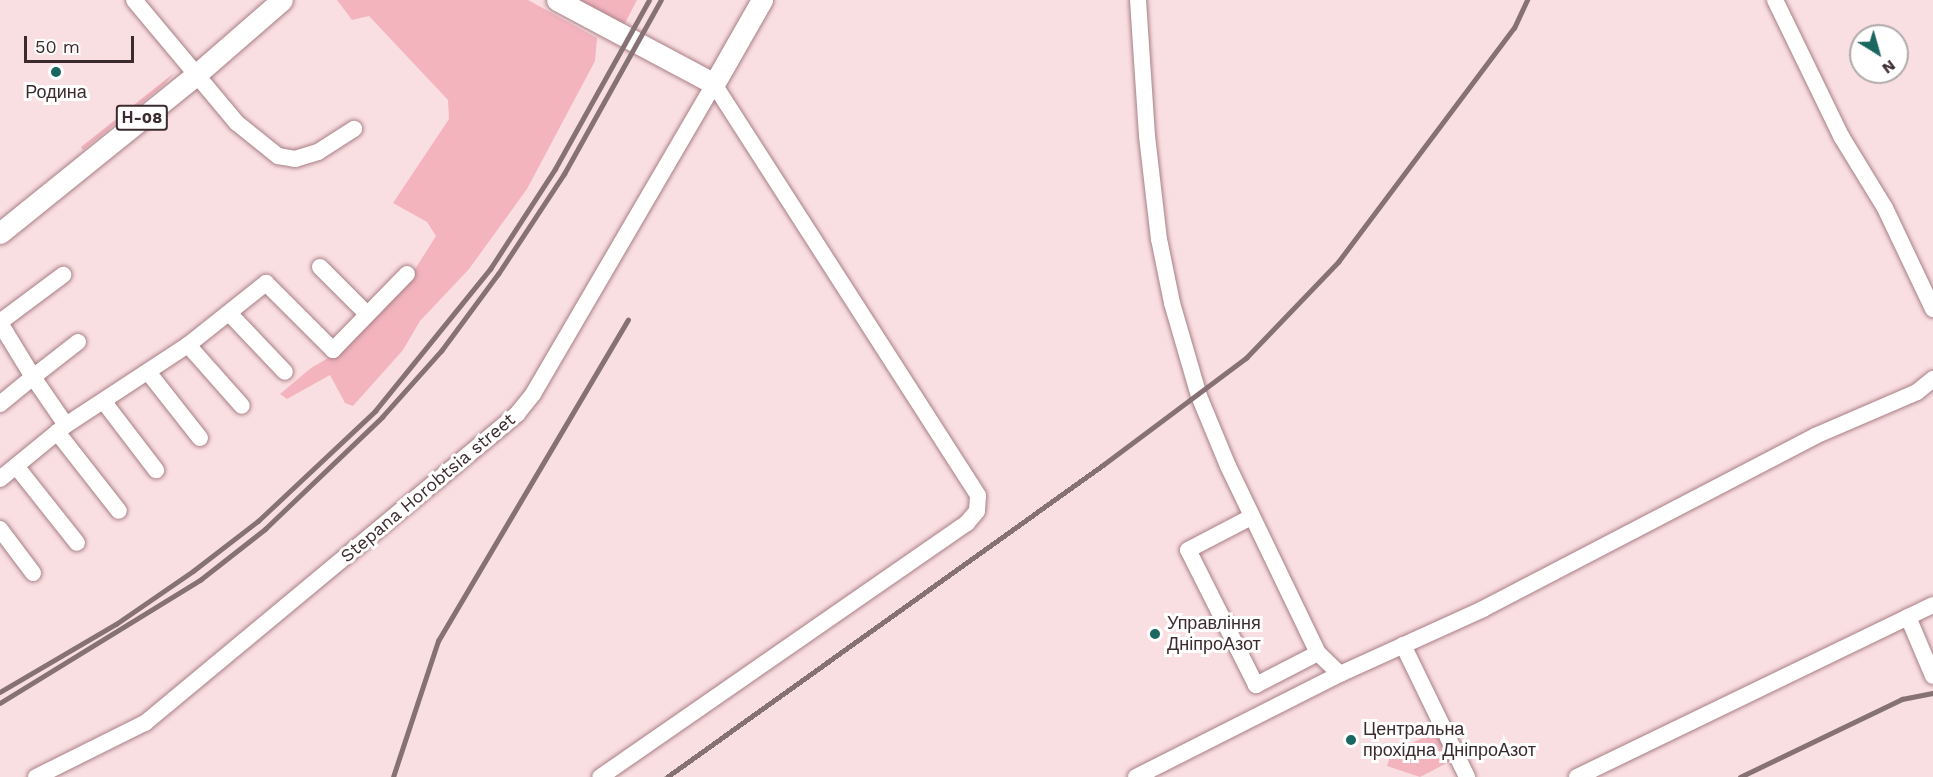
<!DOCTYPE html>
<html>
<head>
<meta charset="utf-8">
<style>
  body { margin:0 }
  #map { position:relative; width:1933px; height:777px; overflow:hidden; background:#fadfe2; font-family:"Work Sans",sans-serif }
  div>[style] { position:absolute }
  .green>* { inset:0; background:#f3b4be }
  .roads { filter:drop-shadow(0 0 2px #a77f85) drop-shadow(0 0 2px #a77f85) }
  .minor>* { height:16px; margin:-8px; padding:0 8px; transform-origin:8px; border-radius:8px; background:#fff }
  .major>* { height:21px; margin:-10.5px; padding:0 10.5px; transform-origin:10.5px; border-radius:10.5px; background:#fff }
  .rail>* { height:4.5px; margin:-2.25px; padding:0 2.25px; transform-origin:2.25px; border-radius:2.25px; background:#867174 }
  .dots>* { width:16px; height:16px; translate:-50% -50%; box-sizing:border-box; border:3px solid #fff; border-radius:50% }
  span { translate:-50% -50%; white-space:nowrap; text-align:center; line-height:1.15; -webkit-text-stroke:6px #fff; paint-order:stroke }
  .shield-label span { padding:2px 4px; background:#fff; border:2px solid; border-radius:4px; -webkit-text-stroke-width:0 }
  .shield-label { font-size:16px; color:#3c2b2e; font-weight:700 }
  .poi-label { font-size:18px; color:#3c2b2e }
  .left { translate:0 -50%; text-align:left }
  .street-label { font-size:18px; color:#3c2b2e }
  .north { position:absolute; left:1849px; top:24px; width:60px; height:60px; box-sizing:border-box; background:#fff; border:2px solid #b1aaab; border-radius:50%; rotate:143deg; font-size:16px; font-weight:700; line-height:24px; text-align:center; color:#3c2b2e }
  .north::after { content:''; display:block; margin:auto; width:21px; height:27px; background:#1a6661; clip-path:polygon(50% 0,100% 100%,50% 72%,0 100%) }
  .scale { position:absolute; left:24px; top:36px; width:110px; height:27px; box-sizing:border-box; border:3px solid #3c2b2e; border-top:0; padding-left:8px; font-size:18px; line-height:21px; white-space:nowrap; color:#3c2b2e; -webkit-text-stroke:4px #fff; paint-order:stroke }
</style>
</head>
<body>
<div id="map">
  <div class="green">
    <div style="clip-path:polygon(337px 0,528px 0,597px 38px,595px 61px,527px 189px,469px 269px,420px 321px,403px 350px,353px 406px,345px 403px,330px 375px,287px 399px,280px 394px,311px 368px,335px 354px,410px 277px,436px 236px,427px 222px,393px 203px,449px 119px,448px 100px,369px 16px,352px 20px)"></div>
    <div style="clip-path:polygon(577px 0,637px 0,624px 25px)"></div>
    <div style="clip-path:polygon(174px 73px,165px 84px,83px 150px,81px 147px)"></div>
    <div style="clip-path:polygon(1432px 733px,1439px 736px,1451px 761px,1420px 777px,1387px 766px,1391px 754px)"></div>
  </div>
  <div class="roads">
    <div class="minor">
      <div style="left:134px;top:0;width:160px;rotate:50.1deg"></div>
      <div style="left:237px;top:123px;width:53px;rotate:38.8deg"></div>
      <div style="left:278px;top:156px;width:17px;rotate:10deg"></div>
      <div style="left:295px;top:159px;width:24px;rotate:-17deg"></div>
      <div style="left:318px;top:152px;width:43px;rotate:-32.6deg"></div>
      <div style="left:1138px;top:0;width:136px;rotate:86.2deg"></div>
      <div style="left:1147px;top:136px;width:104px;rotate:83.4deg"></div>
      <div style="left:1159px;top:239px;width:65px;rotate:78.5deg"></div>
      <div style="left:1172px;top:303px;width:97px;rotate:73.8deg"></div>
      <div style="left:1199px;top:396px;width:76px;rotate:67.5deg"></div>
      <div style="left:1228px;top:466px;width:208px;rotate:64.3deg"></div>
      <div style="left:1318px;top:653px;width:70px;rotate:152.7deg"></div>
      <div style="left:1256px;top:685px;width:151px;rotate:-116.7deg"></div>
      <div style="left:1188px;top:550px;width:71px;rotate:-27.6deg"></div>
      <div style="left:1775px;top:0;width:151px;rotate:64.1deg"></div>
      <div style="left:1841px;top:136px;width:84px;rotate:58.6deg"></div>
      <div style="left:1885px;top:208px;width:112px;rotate:64.6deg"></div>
      <div style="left:320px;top:267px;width:66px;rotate:45deg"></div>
      <div style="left:229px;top:313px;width:81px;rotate:46.5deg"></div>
      <div style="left:0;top:322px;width:79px;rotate:-36.7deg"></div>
      <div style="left:0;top:323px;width:63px;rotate:58.6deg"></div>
      <div style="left:33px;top:377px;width:43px;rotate:140.7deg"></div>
      <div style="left:188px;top:345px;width:81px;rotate:48.5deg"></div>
      <div style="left:148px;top:372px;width:84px;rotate:51.8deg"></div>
      <div style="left:104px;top:402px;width:86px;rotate:52.6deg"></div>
      <div style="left:66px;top:425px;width:146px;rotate:-33.3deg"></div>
      <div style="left:188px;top:345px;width:100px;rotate:-38.5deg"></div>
      <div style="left:266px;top:283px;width:95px;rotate:45deg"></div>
      <div style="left:333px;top:350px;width:106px;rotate:-45.8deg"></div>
      <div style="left:57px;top:432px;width:100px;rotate:51.9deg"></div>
      <div style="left:16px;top:466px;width:98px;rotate:51.6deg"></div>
      <div style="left:0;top:479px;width:85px;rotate:-39.3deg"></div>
      <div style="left:66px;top:425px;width:58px;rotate:-124.5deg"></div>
      <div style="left:33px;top:377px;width:57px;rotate:-37.9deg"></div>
      <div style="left:0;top:529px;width:55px;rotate:53.1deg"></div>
      <div style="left:1908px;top:617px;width:64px;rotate:67deg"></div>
      <div style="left:1403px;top:645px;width:147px;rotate:64.1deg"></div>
      <div style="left:1318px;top:653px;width:30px;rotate:44deg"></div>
      <div style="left:1340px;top:674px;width:157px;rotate:-24.4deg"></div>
      <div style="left:1483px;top:609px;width:374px;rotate:-27.5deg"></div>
      <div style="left:1815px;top:436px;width:111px;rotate:-23.3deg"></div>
      <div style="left:1917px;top:392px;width:21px;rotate:-39deg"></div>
      <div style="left:36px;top:777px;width:122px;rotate:-26.4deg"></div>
      <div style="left:145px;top:723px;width:484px;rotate:-39.7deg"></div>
      <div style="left:517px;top:414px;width:26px;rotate:-51deg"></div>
      <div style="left:533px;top:394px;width:359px;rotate:-59.7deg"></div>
      <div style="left:714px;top:84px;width:489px;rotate:57.3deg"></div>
      <div style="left:978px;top:496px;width:15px;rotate:94deg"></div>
      <div style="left:977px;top:511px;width:16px;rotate:130deg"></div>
      <div style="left:967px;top:523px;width:446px;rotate:145.3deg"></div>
      <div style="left:1136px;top:777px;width:229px;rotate:-26.8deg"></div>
      <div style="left:1577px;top:777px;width:395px;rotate:-25.8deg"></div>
    </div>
    <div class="major">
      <div style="left:557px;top:0;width:178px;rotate:28.1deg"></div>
      <div style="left:714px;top:84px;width:97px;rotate:-60.3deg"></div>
      <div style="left:0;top:233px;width:255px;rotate:-38.9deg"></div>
      <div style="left:198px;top:73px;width:111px;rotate:-41deg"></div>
    </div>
  </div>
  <div class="rail">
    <div style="left:0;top:692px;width:134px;rotate:-30.4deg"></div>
    <div style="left:116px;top:624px;width:93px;rotate:-34.5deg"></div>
    <div style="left:193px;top:571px;width:82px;rotate:-37.6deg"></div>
    <div style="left:258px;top:521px;width:161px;rotate:-43.2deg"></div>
    <div style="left:375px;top:411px;width:183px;rotate:-51deg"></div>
    <div style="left:490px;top:269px;width:119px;rotate:-57deg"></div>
    <div style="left:555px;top:169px;width:193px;rotate:-60.9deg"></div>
    <div style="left:0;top:703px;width:235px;rotate:-31.6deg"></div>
    <div style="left:200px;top:580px;width:83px;rotate:-38.1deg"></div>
    <div style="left:265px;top:529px;width:162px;rotate:-43.7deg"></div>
    <div style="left:382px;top:417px;width:89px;rotate:-48.2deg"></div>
    <div style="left:441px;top:351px;width:96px;rotate:-53.5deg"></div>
    <div style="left:498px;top:274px;width:120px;rotate:-56.6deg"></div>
    <div style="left:564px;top:174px;width:199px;rotate:-60.9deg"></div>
    <div style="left:393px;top:777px;width:143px;rotate:-71.7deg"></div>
    <div style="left:438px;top:641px;width:373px;rotate:-59.4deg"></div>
    <div style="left:667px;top:777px;width:536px;rotate:-35.59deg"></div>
    <div style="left:1103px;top:465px;width:179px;rotate:-36.8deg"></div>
    <div style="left:1246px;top:358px;width:133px;rotate:-46.2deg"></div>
    <div style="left:1338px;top:262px;width:293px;rotate:-53.1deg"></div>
    <div style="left:1514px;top:28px;width:31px;rotate:-65deg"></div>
    <div style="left:1740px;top:777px;width:180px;rotate:-25.7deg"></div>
    <div style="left:1902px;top:699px;width:32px;rotate:-11deg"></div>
  </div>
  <div class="dots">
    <div style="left:56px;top:72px;background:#1a6661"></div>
    <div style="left:1155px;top:634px;background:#1a6661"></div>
    <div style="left:1351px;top:740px;background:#1a6661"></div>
  </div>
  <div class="shield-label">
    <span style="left:142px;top:118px">Н-08</span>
  </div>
  <div class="poi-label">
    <span style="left:56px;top:92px">Родина</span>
    <span class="left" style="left:1167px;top:634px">Управління<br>ДніпроАзот</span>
    <span class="left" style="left:1363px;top:740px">Центральна<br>прохідна ДніпроАзот</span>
  </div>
  <div class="street-label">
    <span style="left:428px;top:488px;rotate:-40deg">Stepana Horobtsia street</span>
  </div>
  <div class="north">N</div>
  <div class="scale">50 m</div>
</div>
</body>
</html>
